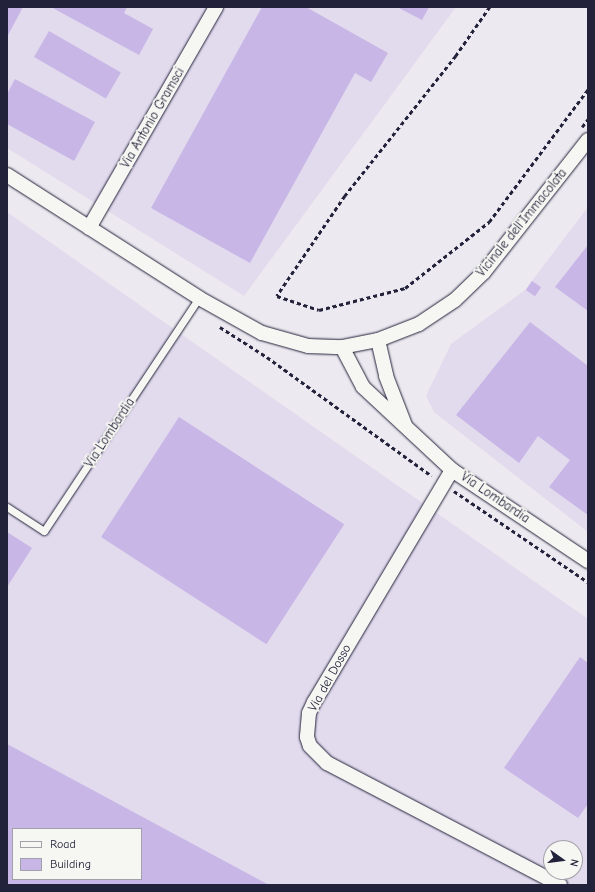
<!DOCTYPE html>
<html>
<head>
<meta charset="utf-8">
<style>
  body { margin:0 }
  #map { position:relative; width:595px; height:892px; overflow:hidden; background:#ede9f0; font-family:"Comic Neue",sans-serif }
  div>[style] { position:absolute }
  .built>* { inset:0; background:#e2daed }
  .building>* { inset:0; background:#c8b6e6; transform-origin:0 0 }
  .path>* { height:2.5px; margin-top:-1.25px; transform-origin:0; background:repeating-linear-gradient(90deg,#22223b 0 4px,transparent 0 7px) }
  .roads { filter:drop-shadow(0 0 1px #22223b) drop-shadow(0 0 1px #22223b) }
  .lane>* { height:7px; margin:-3.5px; padding:0 3.5px; transform-origin:3.5px; border-radius:3.5px; background:#f6f6f2 }
  .street>* { height:14px; margin:-7px; padding:0 7px; transform-origin:7px; border-radius:7px; background:#f6f6f2 }
  span { translate:-50% -50%; white-space:nowrap; text-align:center; line-height:1.15; -webkit-text-stroke:4px #f6f6f2; paint-order:stroke }
  .street-label { font-size:13px; color:#22223b }
  .frame { position:absolute; inset:0; border:8px solid #22223b; pointer-events:none }
  .legend { position:absolute; left:12px; top:828px; width:130px; height:52px; box-sizing:border-box; background:#f6f6f2; border:1px solid #a1a1a9; margin:0; padding:5px 7px; list-style:none; font-size:12px; color:#22223b }
  .legend li { display:flex; align-items:center; gap:8px; height:20px }
  .legend b { width:20px; border:1px solid #a1a1a9 }
  .north { position:absolute; left:543px; top:840px; width:40px; height:40px; box-sizing:border-box; background:#f6f6f2; border:1px solid #a1a1a9; border-radius:50%; rotate:104deg; font-size:11px; font-weight:700; line-height:16px; text-align:center; color:#22223b }
  .north::after { content:''; display:block; margin:auto; width:14px; height:18px; background:#22223b; clip-path:polygon(50% 0,100% 100%,50% 72%,0 100%) }
</style>
</head>
<body>
<div id="map">
  <div class="built">
    <div style="clip-path:polygon(7px 7px,456px 7px,244px 296px,7px 148px)"></div>
    <div style="clip-path:polygon(588px 207px,588px 532px,434px 412px,426px 396px,451px 344px,525px 290px)"></div>
    <div style="clip-path:polygon(evenodd,7px 212px,588px 619px,588px 885px,7px 885px,7px 212px,13px 829px,141px 829px,141px 879px,13px 879px,13px 829px,7px 212px,551px 848px,575px 848px,575px 872px,551px 872px,551px 848px)"></div>
  </div>
  <div class="building">
    <div style="clip-path:polygon(7px 7px,23px 7px,7px 37px)"></div>
    <div style="clip-path:polygon(51px 7px,127px 7px,124px 13px,153px 29px,139px 55px)"></div>
    <div style="clip-path:polygon(262px 7px,306px 7px,388px 53px,371px 82px,355px 73px,250px 263px,151px 208px)"></div>
    <div style="clip-path:polygon(397px 7px,429px 7px,422px 20px)"></div>
    <div style="left:49px;top:31px;width:83px;height:30px;rotate:30deg"></div>
    <div style="clip-path:polygon(15px 79px,95px 122px,74px 161px,7px 124px,7px 94px)"></div>
    <div style="clip-path:polygon(588px 245px,588px 311px,555px 287px)"></div>
    <div style="left:532px;top:281px;width:11px;height:11px;rotate:34deg"></div>
    <div style="clip-path:polygon(530px 322px,588px 366px,588px 515px,549px 487px,570px 460px,538px 436px,519px 463px,456px 415px)"></div>
    <div style="left:179px;top:417px;width:197px;height:143px;rotate:33deg"></div>
    <div style="clip-path:polygon(7px 532px,32px 548px,7px 587px)"></div>
    <div style="clip-path:polygon(580px 657px,588px 663px,588px 804px,578px 818px,504px 768px)"></div>
    <div style="clip-path:polygon(evenodd,7px 744px,269px 885px,7px 885px,7px 744px,13px 829px,141px 829px,141px 879px,13px 879px,13px 829px)"></div>
  </div>
  <div class="path">
    <div style="left:490px;top:7px;width:60px;rotate:124.8deg"></div>
    <div style="left:456px;top:56px;width:179px;rotate:128.4deg"></div>
    <div style="left:345px;top:196px;width:121px;rotate:124.2deg"></div>
    <div style="left:277px;top:296px;width:44px;rotate:18.4deg"></div>
    <div style="left:319px;top:310px;width:89px;rotate:-14.3deg"></div>
    <div style="left:405px;top:288px;width:107px;rotate:-38.2deg"></div>
    <div style="left:489px;top:222px;width:166px;rotate:-53.3deg"></div>
    <div style="left:582px;top:127px;width:10px;rotate:-53deg"></div>
    <div style="left:220px;top:327px;width:56px;rotate:32.6deg"></div>
    <div style="left:267px;top:357px;width:203px;rotate:35.8deg"></div>
    <div style="left:454px;top:491px;width:162px;rotate:34.2deg"></div>
  </div>
  <div class="roads">
    <div class="lane">
      <div style="left:7px;top:507px;width:44px;rotate:33deg"></div>
      <div style="left:44px;top:531px;width:280px;rotate:-56.4deg"></div>
    </div>
    <div class="street">
      <div style="left:7px;top:175px;width:228px;rotate:32.6deg"></div>
      <div style="left:199px;top:298px;width:72px;rotate:29.1deg"></div>
      <div style="left:262px;top:333px;width:48px;rotate:15.8deg"></div>
      <div style="left:308px;top:346px;width:34px;rotate:2deg"></div>
      <div style="left:342px;top:347px;width:37px;rotate:-11deg"></div>
      <div style="left:378px;top:340px;width:44px;rotate:-21.3deg"></div>
      <div style="left:419px;top:324px;width:43px;rotate:-33.7deg"></div>
      <div style="left:455px;top:300px;width:40px;rotate:-44deg"></div>
      <div style="left:484px;top:272px;width:168px;rotate:-51.8deg"></div>
      <div style="left:89px;top:228px;width:255px;rotate:-60.1deg"></div>
      <div style="left:378px;top:340px;width:37px;rotate:77deg"></div>
      <div style="left:386px;top:376px;width:53px;rotate:68.8deg"></div>
      <div style="left:342px;top:347px;width:45px;rotate:62.3deg"></div>
      <div style="left:363px;top:387px;width:122px;rotate:43deg"></div>
      <div style="left:452px;top:470px;width:164px;rotate:33.8deg"></div>
      <div style="left:452px;top:470px;width:270px;rotate:120.7deg"></div>
      <div style="left:314px;top:702px;width:12px;rotate:114deg"></div>
      <div style="left:309px;top:713px;width:24px;rotate:95deg"></div>
      <div style="left:307px;top:737px;width:9px;rotate:72deg"></div>
      <div style="left:310px;top:746px;width:24px;rotate:45deg"></div>
      <div style="left:327px;top:763px;width:263px;rotate:27.6deg"></div>
    </div>
  </div>
  <div class="street-label">
    <span style="left:153px;top:118px;rotate:-60deg">Via Antonio Gramsci</span>
    <span style="left:522px;top:223px;rotate:-51deg">Vicinale dell'Immacolata</span>
    <span style="left:110px;top:433px;rotate:-57deg">Via Lombardia</span>
    <span style="left:495px;top:498px;rotate:34deg">Via Lombardia</span>
    <span style="left:330px;top:678px;rotate:-61deg">Via del Dosso</span>
  </div>
  <div class="frame"></div>
  <ul class="legend">
  <li><b style="height:5px;background:#f6f6f2"></b>Road</li>
  <li><b style="height:11px;background:#c8b6e6"></b>Building</li>
  </ul>
  <div class="north">N</div>
</div>
</body>
</html>
